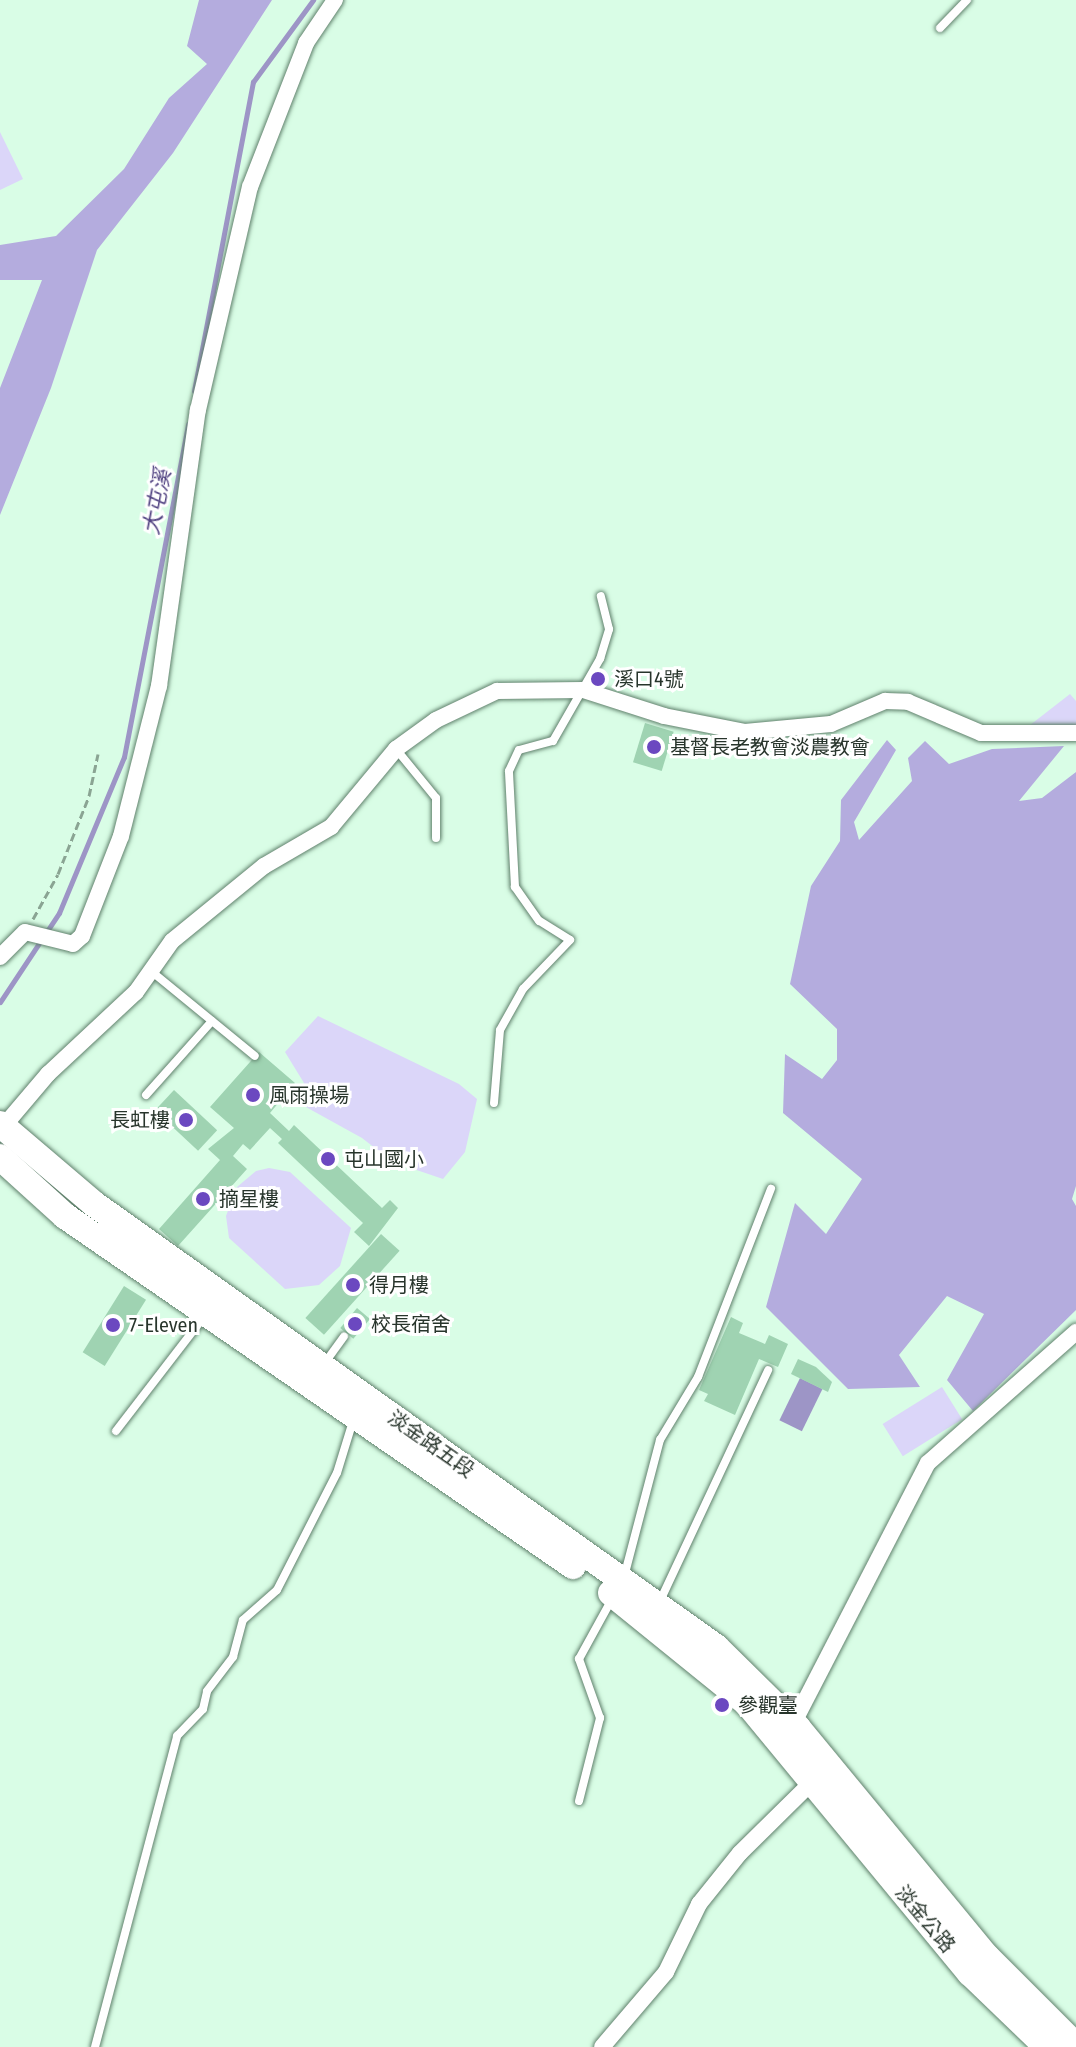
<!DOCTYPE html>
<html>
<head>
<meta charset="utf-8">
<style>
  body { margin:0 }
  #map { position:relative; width:1076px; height:2047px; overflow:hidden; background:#d9fde6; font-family:"Fira Sans Condensed","Noto Sans TC",sans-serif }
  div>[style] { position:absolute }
  .green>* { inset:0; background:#dbd6f9; transform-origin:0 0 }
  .forest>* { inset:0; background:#b4acde }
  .water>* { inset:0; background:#9d95c6; transform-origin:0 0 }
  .stream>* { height:5px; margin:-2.5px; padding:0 2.5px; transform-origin:2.5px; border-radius:2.5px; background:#9d95c6 }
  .building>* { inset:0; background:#9fd3b2; transform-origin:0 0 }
  .path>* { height:3px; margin-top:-1.5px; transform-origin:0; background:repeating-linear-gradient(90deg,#8aa493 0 8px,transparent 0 12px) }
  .roads { filter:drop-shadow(0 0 2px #60816c) drop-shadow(0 0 2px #60816c) }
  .service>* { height:8px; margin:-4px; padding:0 4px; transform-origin:4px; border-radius:4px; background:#fff }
  .minor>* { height:16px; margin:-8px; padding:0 8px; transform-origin:8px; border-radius:8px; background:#fff }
  .primary>* { height:26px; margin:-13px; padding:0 13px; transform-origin:13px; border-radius:13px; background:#fff }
  .dots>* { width:22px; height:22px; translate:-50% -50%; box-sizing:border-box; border:4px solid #fff; border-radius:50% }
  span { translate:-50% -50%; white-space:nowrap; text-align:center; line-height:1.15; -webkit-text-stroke:6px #fff; paint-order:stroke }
  .poi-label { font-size:20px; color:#28352c }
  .left { translate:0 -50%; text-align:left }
  .right { translate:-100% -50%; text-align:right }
  .street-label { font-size:20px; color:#28352c }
  .water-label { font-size:22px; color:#534583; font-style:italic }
</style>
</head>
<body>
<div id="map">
  <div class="green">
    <div style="clip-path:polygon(0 132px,23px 179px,0 190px)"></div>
    <div style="clip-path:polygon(1070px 694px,1076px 701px,1076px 725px,1025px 729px)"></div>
    <div style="clip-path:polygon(318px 1016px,459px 1084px,477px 1099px,465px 1152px,443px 1179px,393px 1162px,362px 1138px,295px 1101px,304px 1083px,285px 1052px)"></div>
    <div style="clip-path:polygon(269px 1168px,290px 1172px,351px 1228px,340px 1266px,319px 1285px,285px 1289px,229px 1238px,226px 1216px,237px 1187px,256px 1171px)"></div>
    <div style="left:942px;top:1387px;width:38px;height:70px;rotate:58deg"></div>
  </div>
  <div class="forest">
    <div style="clip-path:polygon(199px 0,272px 0,173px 153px,97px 250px,51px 388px,0 515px,0 388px,42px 280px,0 280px,0 245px,56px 236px,124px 169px,169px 98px,207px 64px,187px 46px)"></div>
    <div style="clip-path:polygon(887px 740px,896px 750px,854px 822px,859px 840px,912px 781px,908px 758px,925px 741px,949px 764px,992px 749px,1064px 746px,1019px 801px,1042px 798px,1076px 772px,1076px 1186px,1072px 1199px,1076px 1206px,1076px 1310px,973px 1411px,947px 1380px,984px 1314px,947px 1296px,899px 1355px,920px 1387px,848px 1389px,766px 1307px,795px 1203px,826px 1234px,862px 1179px,783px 1113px,785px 1054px,822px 1079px,837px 1060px,837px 1029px,790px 984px,811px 886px,840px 841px,841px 800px)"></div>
  </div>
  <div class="water">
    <div style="left:800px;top:1378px;width:25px;height:47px;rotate:26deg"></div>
  </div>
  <div class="stream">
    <div style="left:194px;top:391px;width:315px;rotate:-79.2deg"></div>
    <div style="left:253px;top:82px;width:102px;rotate:-53.8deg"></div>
    <div style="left:0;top:1002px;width:107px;rotate:-56.5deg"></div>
    <div style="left:59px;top:913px;width:169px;rotate:-67.4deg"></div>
    <div style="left:124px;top:757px;width:339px;rotate:-79.1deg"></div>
  </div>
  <div class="building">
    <div style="left:645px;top:723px;width:30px;height:41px;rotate:17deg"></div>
    <div style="clip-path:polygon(259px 1052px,295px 1083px,270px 1113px,289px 1131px,294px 1125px,382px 1208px,390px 1200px,398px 1208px,369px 1246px,354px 1232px,363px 1223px,278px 1143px,282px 1139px,270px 1128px,250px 1150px,243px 1144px,233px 1156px,247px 1169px,178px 1246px,159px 1229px,220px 1160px,208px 1149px,234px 1128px,210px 1107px)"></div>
    <div style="left:174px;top:1090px;width:59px;height:28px;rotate:43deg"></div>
    <div style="left:381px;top:1234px;width:25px;height:113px;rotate:42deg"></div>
    <div style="left:124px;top:1286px;width:26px;height:78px;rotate:32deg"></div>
    <div style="left:357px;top:1308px;width:17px;height:26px;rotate:40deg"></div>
    <div style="clip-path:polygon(731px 1317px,743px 1323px,739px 1333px,765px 1344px,769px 1335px,788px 1344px,778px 1367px,759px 1359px,735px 1415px,704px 1401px,708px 1394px,699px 1390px)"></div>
    <div style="clip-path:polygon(798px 1359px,816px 1367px,832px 1382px,828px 1392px,791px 1374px)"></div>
  </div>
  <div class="path">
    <div style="left:33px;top:919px;width:51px;rotate:-60.9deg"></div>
    <div style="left:58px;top:874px;width:84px;rotate:-68.3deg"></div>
    <div style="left:89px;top:796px;width:43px;rotate:-77.9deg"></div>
  </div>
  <div class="roads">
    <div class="service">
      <div style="left:940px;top:28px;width:39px;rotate:-46deg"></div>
      <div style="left:396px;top:749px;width:63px;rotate:50.8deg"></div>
      <div style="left:436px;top:798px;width:40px;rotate:90deg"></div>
      <div style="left:151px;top:971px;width:134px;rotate:39.3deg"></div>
      <div style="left:146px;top:1095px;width:99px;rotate:-48.3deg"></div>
      <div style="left:494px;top:1103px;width:73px;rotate:-85.3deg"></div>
      <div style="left:500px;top:1030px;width:47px;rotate:-60.7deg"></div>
      <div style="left:523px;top:989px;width:68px;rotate:-46.2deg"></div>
      <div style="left:570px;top:940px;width:36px;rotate:-148deg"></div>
      <div style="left:539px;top:921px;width:42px;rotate:-125.2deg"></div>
      <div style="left:515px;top:887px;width:116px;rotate:-93deg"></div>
      <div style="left:509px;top:771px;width:23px;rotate:-65deg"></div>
      <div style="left:519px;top:750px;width:35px;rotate:-15deg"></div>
      <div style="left:553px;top:741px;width:95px;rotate:-60.2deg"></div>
      <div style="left:600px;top:659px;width:31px;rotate:-73deg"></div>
      <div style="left:609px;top:629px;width:34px;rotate:-104deg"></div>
      <div style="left:324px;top:1364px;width:34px;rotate:-54deg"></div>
      <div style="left:116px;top:1431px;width:143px;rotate:-52.4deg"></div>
      <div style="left:624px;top:1577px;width:142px;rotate:-75.3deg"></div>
      <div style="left:660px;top:1440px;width:74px;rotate:-58.9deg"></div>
      <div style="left:698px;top:1377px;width:202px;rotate:-68.8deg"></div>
      <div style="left:660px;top:1601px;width:255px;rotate:-64.9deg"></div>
      <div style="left:579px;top:1801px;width:86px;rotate:-75.8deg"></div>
      <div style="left:600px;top:1718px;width:63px;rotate:-109.6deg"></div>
      <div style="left:579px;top:1659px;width:68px;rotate:-61.2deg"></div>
      <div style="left:95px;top:2047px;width:322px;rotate:-75.2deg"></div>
      <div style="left:177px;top:1736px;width:37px;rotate:-46deg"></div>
      <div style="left:203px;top:1709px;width:18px;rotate:-77deg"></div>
      <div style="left:207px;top:1691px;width:43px;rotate:-52.6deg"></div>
      <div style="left:233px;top:1657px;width:38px;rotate:-75deg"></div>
      <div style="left:243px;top:1620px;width:45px;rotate:-41.4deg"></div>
      <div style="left:277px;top:1590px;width:131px;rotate:-62.9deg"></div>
      <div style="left:337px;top:1473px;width:54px;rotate:-72.9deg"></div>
    </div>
    <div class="minor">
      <div style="left:0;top:957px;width:35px;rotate:-45deg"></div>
      <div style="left:25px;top:932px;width:49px;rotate:14deg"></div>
      <div style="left:73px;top:944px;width:12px;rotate:-42deg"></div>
      <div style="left:82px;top:936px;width:107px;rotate:-68.7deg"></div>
      <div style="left:121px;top:836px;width:155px;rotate:-75.8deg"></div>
      <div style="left:159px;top:686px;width:279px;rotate:-82deg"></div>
      <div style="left:198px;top:410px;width:229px;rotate:-76.9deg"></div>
      <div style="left:250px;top:187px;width:155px;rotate:-68.7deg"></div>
      <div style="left:306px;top:43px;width:52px;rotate:-56deg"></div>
      <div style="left:3px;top:1127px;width:70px;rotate:-49.7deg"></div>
      <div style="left:48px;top:1074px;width:120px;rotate:-43deg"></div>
      <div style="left:136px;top:992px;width:62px;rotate:-54.8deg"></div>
      <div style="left:172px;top:941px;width:119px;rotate:-39.2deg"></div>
      <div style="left:264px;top:866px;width:78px;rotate:-30.2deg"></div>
      <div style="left:331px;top:827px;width:102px;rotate:-50.2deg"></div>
      <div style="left:396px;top:749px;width:49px;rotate:-35.9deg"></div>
      <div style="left:436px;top:720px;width:68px;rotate:-25.4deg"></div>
      <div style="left:497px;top:691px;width:86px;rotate:-0.7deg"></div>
      <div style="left:583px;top:690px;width:85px;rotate:17.8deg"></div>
      <div style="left:664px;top:716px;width:83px;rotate:11.2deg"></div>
      <div style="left:745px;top:732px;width:86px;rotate:-5.3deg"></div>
      <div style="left:831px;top:724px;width:59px;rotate:-23.1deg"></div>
      <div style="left:885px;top:701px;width:23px;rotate:2deg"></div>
      <div style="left:908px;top:702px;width:79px;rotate:23deg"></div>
      <div style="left:981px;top:733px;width:95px"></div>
      <div style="left:791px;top:1728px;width:298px;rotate:-62.7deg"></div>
      <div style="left:928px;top:1463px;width:198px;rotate:-41.5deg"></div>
      <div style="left:602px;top:2047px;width:99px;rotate:-49.5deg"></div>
      <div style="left:666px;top:1972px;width:76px;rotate:-64.1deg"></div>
      <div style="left:699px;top:1904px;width:65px;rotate:-51.2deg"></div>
      <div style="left:740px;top:1853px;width:107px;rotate:-44.6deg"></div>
    </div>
    <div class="primary">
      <div style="left:0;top:1124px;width:123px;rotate:40.4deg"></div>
      <div style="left:94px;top:1204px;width:764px;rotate:35.46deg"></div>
      <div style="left:716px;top:1647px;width:115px;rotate:44.6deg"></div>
      <div style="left:798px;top:1728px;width:297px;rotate:50.5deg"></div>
      <div style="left:987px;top:1957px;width:126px;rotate:45deg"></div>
      <div style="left:0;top:1157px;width:88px;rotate:42.2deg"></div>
      <div style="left:65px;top:1216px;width:617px;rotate:34.57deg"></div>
      <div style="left:611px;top:1593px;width:176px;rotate:39deg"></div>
      <div style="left:748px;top:1704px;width:349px;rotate:50.5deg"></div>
      <div style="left:970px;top:1973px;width:107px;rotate:43.9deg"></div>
    </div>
  </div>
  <div class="dots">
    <div style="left:598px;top:679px;background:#6b48c0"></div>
    <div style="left:654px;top:747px;background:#6b48c0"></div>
    <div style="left:253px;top:1095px;background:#6b48c0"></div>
    <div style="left:186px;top:1120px;background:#6b48c0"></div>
    <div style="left:328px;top:1159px;background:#6b48c0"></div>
    <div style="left:203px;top:1199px;background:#6b48c0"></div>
    <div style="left:353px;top:1285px;background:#6b48c0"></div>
    <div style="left:355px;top:1324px;background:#6b48c0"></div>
    <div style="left:113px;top:1325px;background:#6b48c0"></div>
    <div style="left:722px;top:1705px;background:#6b48c0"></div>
  </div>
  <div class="poi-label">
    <span class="left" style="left:614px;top:679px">溪口4號</span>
    <span class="left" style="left:670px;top:747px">基督長老教會淡農教會</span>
    <span class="left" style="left:269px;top:1095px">風雨操場</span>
    <span class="right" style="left:170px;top:1120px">長虹樓</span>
    <span class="left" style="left:344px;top:1159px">屯山國小</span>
    <span class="left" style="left:219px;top:1199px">摘星樓</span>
    <span class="left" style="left:369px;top:1285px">得月樓</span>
    <span class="left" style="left:371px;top:1324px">校長宿舍</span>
    <span class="left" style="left:129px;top:1325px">7-Eleven</span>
    <span class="left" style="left:738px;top:1705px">參觀臺</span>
  </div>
  <div class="street-label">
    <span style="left:431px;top:1444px;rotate:35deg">淡金路五段</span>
    <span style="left:925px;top:1919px;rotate:50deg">淡金公路</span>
  </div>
  <div class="water-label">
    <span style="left:157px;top:502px;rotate:-79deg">大屯溪</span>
  </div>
</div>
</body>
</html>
